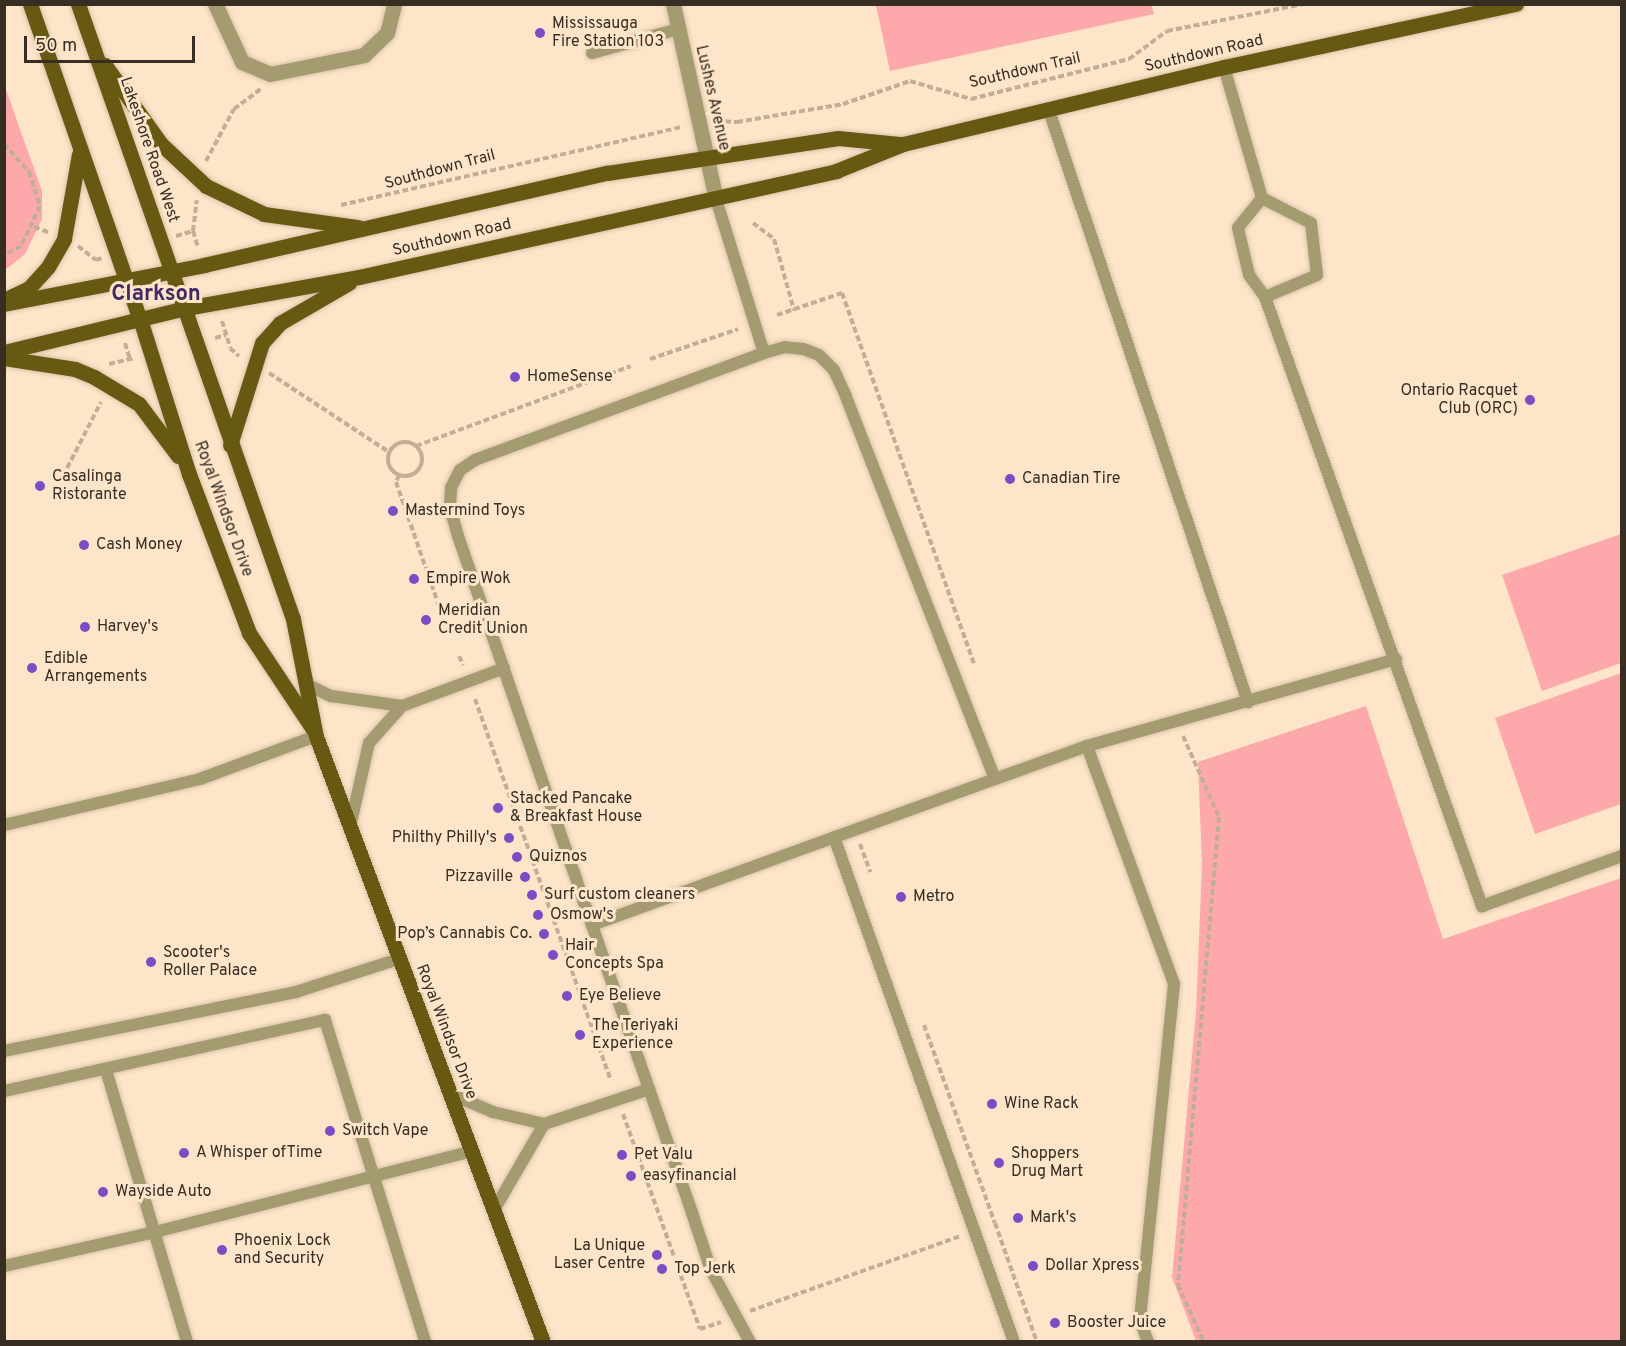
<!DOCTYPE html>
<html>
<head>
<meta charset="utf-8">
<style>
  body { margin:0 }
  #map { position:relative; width:1626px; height:1346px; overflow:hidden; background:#fee5c9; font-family:Overpass,sans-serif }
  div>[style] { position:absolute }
  .green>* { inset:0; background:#fda8aa }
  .path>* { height:4px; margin-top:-2px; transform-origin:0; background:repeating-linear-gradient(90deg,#c2ad97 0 6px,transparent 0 9px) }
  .path>.ring { margin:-2px; padding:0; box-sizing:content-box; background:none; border:4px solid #c2ad97; border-radius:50% }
  .roads { filter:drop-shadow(0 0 2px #dac4ab) drop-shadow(0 0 2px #dac4ab) }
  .lane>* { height:12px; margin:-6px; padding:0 6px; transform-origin:6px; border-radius:6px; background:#a49b71 }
  .street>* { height:15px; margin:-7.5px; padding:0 7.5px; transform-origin:7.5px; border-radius:7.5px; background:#a49b71 }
  .primary>* { height:15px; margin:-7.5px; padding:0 7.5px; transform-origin:7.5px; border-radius:7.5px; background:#675912 }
  .dots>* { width:16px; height:16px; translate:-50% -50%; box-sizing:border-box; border:3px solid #fee5c9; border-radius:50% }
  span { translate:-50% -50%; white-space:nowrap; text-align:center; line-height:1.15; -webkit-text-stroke:6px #fee5c9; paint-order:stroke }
  .poi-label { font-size:16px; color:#372d23 }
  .left { translate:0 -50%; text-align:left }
  .right { translate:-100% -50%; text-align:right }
  .street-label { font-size:16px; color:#372d23 }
  .district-label { font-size:22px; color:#412a64; font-weight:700 }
  .frame { position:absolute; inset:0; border:6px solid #372d23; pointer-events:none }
  .scale { position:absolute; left:24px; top:36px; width:171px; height:27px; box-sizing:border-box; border:3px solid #372d23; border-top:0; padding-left:8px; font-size:18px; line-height:21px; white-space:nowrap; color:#372d23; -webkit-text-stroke:4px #fee5c9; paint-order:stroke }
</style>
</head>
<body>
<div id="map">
  <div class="green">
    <div style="clip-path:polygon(1151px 4px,1154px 14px,890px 71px,876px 5px)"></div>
    <div style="clip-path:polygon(5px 87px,42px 191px,42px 219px,25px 254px,5px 270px)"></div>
    <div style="clip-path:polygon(1621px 534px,1621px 663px,1542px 691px,1502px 575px)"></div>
    <div style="clip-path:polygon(1621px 673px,1621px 804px,1535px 834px,1495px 718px)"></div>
    <div style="clip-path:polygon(1366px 706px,1443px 939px,1621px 878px,1621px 1341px,1196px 1341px,1172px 1277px,1196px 1012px,1202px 865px,1198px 762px)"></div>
  </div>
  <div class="path">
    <div style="left:716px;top:121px;width:21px;rotate:3deg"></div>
    <div style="left:737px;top:122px;width:108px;rotate:-9.6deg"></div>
    <div style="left:843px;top:104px;width:71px;rotate:-18.9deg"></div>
    <div style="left:910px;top:81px;width:64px;rotate:16.4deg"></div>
    <div style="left:971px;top:99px;width:163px;rotate:-14.2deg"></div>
    <div style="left:1129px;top:59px;width:47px;rotate:-36.4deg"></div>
    <div style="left:1167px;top:31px;width:139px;rotate:-11.2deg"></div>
    <div style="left:4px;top:144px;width:38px;rotate:48deg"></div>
    <div style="left:29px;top:172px;width:36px;rotate:72deg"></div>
    <div style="left:40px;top:206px;width:44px;rotate:115.4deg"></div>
    <div style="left:21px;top:246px;width:19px;rotate:152deg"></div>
    <div style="left:206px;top:161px;width:59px;rotate:-61.7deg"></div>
    <div style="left:234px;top:109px;width:34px;rotate:-37deg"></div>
    <div style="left:341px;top:205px;width:350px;rotate:-12.9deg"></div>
    <div style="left:753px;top:223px;width:26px;rotate:37deg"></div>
    <div style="left:774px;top:239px;width:74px;rotate:74.3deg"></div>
    <div style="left:34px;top:227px;width:15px;rotate:20deg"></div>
    <div style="left:193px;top:231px;width:17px;rotate:73deg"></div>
    <div style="left:176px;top:236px;width:18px;rotate:-16deg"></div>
    <div style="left:193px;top:231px;width:31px;rotate:-83deg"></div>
    <div style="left:78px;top:246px;width:23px;rotate:38deg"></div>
    <div style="left:96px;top:260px;width:6px;rotate:-18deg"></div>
    <div style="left:777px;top:315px;width:69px;rotate:-18.7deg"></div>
    <div style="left:842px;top:293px;width:393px;rotate:70.4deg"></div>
    <div style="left:222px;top:321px;width:28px;rotate:73deg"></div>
    <div style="left:230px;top:348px;width:12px;rotate:42deg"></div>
    <div style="left:215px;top:338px;width:11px;rotate:-15deg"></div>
    <div style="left:125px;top:343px;width:17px;rotate:73deg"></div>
    <div style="left:650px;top:359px;width:93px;rotate:-18.8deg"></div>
    <div style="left:109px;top:364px;width:26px;rotate:-13deg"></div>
    <div style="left:269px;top:373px;width:144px;rotate:33.4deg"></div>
    <div class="ring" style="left:388px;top:442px;width:30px;height:30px"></div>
    <div style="left:416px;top:446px;width:229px;rotate:-20.4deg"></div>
    <div style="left:399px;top:475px;width:8px;rotate:113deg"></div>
    <div style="left:396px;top:482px;width:162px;rotate:70.9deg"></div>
    <div style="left:63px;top:476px;width:83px;rotate:-62.8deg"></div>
    <div style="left:459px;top:656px;width:10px;rotate:66deg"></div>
    <div style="left:475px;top:699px;width:405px;rotate:70.4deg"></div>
    <div style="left:1183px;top:736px;width:89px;rotate:66deg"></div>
    <div style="left:1219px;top:817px;width:470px;rotate:95deg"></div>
    <div style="left:1178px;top:1285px;width:63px;rotate:65.5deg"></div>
    <div style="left:860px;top:844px;width:30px;rotate:70deg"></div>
    <div style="left:554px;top:919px;width:17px;rotate:-17deg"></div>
    <div style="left:565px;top:950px;width:17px;rotate:-21deg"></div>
    <div style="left:924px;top:1025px;width:210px;rotate:70.3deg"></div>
    <div style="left:623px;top:1114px;width:228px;rotate:70.3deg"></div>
    <div style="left:700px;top:1329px;width:22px;rotate:-18deg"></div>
    <div style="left:995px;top:1223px;width:126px;rotate:70.6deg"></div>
    <div style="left:750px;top:1311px;width:224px;rotate:-19.6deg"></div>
  </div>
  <div class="roads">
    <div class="lane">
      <div style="left:592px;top:53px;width:89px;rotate:-15.6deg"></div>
      <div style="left:1224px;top:67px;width:136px;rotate:73.8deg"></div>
      <div style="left:1049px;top:111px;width:624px;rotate:71.39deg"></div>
      <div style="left:716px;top:199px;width:161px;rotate:72.7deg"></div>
      <div style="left:1265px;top:297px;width:56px;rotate:-22.9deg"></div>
      <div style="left:1317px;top:275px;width:52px;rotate:-96.6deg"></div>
      <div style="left:1311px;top:223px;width:55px;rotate:-153deg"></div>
      <div style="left:1262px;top:198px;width:38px;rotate:129deg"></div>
      <div style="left:1238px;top:228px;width:48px;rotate:76.8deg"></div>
      <div style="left:1249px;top:275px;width:27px;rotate:54deg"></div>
      <div style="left:1265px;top:297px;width:647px;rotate:70.39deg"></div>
      <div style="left:1482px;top:906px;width:149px;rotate:-19.7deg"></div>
      <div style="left:306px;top:684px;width:28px;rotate:26deg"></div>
      <div style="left:331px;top:696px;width:72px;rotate:8deg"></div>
      <div style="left:402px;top:706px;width:109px;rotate:-20.4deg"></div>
      <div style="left:1087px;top:746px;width:253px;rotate:69.9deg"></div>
      <div style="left:1174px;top:984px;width:338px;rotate:95.8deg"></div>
      <div style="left:1140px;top:1320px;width:23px;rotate:70deg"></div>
      <div style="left:995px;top:779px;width:98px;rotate:-19.7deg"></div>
      <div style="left:1087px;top:746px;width:321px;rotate:-15.7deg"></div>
      <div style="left:4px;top:825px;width:201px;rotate:-13.2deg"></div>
      <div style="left:200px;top:779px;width:124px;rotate:-20.3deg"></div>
      <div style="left:350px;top:827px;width:86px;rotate:-77.3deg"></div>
      <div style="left:369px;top:743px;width:50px;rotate:-48.3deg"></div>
      <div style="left:834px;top:837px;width:536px;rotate:70.38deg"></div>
      <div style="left:592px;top:925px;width:429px;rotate:-19.9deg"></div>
      <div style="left:995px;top:779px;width:411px;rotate:-111.3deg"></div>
      <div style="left:846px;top:396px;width:29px;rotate:-115deg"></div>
      <div style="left:834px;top:370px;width:21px;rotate:-135deg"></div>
      <div style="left:819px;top:355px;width:17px;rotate:-159deg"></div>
      <div style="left:803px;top:349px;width:18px;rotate:-174deg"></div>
      <div style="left:785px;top:347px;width:22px;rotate:164deg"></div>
      <div style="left:764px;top:353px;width:308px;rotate:159.7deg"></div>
      <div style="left:475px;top:460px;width:18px;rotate:146deg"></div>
      <div style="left:460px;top:470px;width:20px;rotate:117deg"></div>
      <div style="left:451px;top:488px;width:20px;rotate:93deg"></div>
      <div style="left:450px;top:508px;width:29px;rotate:74deg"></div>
      <div style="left:458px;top:536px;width:355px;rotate:71deg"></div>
      <div style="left:574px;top:872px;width:38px;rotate:72deg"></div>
      <div style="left:586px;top:908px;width:323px;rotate:70.8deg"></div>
      <div style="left:692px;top:1213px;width:60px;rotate:71.6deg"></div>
      <div style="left:711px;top:1270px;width:82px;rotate:61.6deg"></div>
      <div style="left:4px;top:1051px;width:298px;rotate:-11.4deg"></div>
      <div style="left:296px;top:992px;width:108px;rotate:-17.8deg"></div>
      <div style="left:106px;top:1070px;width:284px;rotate:73.4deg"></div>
      <div style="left:4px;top:1091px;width:329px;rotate:-12.5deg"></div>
      <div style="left:325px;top:1020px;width:337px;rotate:72.7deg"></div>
      <div style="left:451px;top:1094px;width:46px;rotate:23.2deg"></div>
      <div style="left:493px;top:1112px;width:52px;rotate:13.2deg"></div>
      <div style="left:544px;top:1124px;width:111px;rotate:-18.4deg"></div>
      <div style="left:494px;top:1210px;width:99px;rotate:-59.8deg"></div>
      <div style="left:4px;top:1266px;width:155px;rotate:-12.7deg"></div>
      <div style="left:155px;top:1232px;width:327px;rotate:-14.3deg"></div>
    </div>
    <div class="street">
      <div style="left:215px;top:4px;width:64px;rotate:65deg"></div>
      <div style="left:242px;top:62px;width:30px;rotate:23deg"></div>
      <div style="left:270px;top:74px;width:96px;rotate:-11.4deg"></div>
      <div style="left:364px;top:55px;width:32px;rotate:-44deg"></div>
      <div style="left:387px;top:33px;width:30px;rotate:-76deg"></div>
      <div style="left:673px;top:4px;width:200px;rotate:77.6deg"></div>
    </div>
    <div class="primary">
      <div style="left:30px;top:4px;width:334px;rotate:70.8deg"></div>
      <div style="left:140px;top:319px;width:163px;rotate:72.5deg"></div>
      <div style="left:189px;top:474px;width:170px;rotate:69.3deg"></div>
      <div style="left:249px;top:633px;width:114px;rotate:56.4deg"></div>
      <div style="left:78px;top:4px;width:651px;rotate:70.73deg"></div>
      <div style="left:293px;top:619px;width:119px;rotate:78.9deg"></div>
      <div style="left:316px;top:736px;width:647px;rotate:69.46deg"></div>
      <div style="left:105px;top:65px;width:97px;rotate:54.7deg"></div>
      <div style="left:161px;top:144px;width:62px;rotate:43deg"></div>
      <div style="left:206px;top:186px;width:64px;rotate:25.8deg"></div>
      <div style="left:264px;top:214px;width:95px;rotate:7.9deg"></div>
      <div style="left:10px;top:297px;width:21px;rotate:-25deg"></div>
      <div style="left:29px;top:288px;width:28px;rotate:-48deg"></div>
      <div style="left:48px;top:267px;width:32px;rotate:-60deg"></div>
      <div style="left:64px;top:239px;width:86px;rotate:-80deg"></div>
      <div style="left:4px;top:304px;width:204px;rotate:-11deg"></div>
      <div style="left:204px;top:265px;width:413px;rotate:-12.9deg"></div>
      <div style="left:607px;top:173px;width:234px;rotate:-8.6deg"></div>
      <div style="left:838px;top:138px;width:62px;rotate:5.5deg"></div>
      <div style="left:4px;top:352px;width:187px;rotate:-13.6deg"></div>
      <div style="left:186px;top:308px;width:176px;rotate:-10.2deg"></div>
      <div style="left:359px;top:277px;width:489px;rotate:-12.5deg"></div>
      <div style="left:836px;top:171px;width:72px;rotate:-21.9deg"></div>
      <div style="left:903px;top:144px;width:330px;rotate:-13.5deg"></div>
      <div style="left:1224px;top:67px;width:299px;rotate:-12.2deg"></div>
      <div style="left:4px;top:358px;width:72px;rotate:8.8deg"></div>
      <div style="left:75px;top:369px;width:21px;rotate:23deg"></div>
      <div style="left:94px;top:377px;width:52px;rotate:31deg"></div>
      <div style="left:139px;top:404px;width:65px;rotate:53.1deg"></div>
      <div style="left:230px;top:445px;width:107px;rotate:-72.6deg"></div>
      <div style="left:262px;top:343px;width:27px;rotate:-48deg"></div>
      <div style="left:280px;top:323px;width:80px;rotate:-30.1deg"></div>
    </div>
  </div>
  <div class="dots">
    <div style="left:540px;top:33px;background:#7d4cc4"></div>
    <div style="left:515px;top:377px;background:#7d4cc4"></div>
    <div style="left:1530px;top:400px;background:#7d4cc4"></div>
    <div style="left:1010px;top:479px;background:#7d4cc4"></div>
    <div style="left:40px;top:486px;background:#7d4cc4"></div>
    <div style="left:393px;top:511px;background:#7d4cc4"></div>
    <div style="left:84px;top:545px;background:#7d4cc4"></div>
    <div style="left:414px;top:579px;background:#7d4cc4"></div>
    <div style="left:426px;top:620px;background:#7d4cc4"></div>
    <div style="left:85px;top:627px;background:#7d4cc4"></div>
    <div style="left:32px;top:668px;background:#7d4cc4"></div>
    <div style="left:498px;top:808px;background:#7d4cc4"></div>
    <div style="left:509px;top:838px;background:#7d4cc4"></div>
    <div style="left:517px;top:857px;background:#7d4cc4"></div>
    <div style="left:525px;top:877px;background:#7d4cc4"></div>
    <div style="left:532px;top:895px;background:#7d4cc4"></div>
    <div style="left:901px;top:897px;background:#7d4cc4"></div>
    <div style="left:538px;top:915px;background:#7d4cc4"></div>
    <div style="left:544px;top:934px;background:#7d4cc4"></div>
    <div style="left:553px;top:955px;background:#7d4cc4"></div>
    <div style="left:151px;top:962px;background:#7d4cc4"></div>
    <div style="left:567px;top:996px;background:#7d4cc4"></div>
    <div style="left:580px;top:1035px;background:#7d4cc4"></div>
    <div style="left:992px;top:1104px;background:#7d4cc4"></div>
    <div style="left:330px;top:1131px;background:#7d4cc4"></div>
    <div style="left:184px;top:1153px;background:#7d4cc4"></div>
    <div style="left:622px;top:1155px;background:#7d4cc4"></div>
    <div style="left:999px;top:1163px;background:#7d4cc4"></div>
    <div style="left:631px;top:1176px;background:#7d4cc4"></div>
    <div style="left:103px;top:1192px;background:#7d4cc4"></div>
    <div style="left:1018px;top:1218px;background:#7d4cc4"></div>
    <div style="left:222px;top:1250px;background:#7d4cc4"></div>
    <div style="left:657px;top:1255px;background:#7d4cc4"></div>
    <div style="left:1033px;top:1266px;background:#7d4cc4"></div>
    <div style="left:662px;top:1269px;background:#7d4cc4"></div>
    <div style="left:1055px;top:1323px;background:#7d4cc4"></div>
  </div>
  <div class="poi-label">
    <span class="left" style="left:552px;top:33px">Mississauga<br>Fire Station 103</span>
    <span class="left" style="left:527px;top:377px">HomeSense</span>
    <span class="right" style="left:1518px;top:400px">Ontario Racquet<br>Club (ORC)</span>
    <span class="left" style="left:52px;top:486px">Casalinga<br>Ristorante</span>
    <span class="left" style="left:1022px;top:479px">Canadian Tire</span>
    <span class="left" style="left:405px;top:511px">Mastermind Toys</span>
    <span class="left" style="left:96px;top:545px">Cash Money</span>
    <span class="left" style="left:426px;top:579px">Empire Wok</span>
    <span class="left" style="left:438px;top:620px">Meridian<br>Credit Union</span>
    <span class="left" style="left:97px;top:627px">Harvey's</span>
    <span class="left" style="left:44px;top:668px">Edible<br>Arrangements</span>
    <span class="left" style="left:510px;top:808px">Stacked Pancake<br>&amp; Breakfast House</span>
    <span class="right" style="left:497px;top:838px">Philthy Philly's</span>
    <span class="left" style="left:529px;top:857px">Quiznos</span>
    <span class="right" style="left:513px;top:877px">Pizzaville</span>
    <span class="left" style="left:544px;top:895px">Surf custom cleaners</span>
    <span class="left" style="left:913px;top:897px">Metro</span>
    <span class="left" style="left:550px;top:915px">Osmow's</span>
    <span class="right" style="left:532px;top:934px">Pop’s Cannabis Co.</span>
    <span class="left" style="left:565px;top:955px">Hair<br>Concepts Spa</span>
    <span class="left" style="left:163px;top:962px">Scooter's<br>Roller Palace</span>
    <span class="left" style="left:579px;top:996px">Eye Believe</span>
    <span class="left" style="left:592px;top:1035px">The Teriyaki<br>Experience</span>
    <span class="left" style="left:1004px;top:1104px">Wine Rack</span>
    <span class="left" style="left:342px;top:1131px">Switch Vape</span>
    <span class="left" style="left:196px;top:1153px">A Whisper ofTime</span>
    <span class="left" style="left:1011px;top:1163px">Shoppers<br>Drug Mart</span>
    <span class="left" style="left:634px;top:1155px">Pet Valu</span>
    <span class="left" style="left:643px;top:1176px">easyfinancial</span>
    <span class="left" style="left:115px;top:1192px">Wayside Auto</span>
    <span class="left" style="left:1030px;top:1218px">Mark's</span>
    <span class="left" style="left:234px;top:1250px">Phoenix Lock<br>and Security</span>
    <span class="right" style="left:645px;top:1255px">La Unique<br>Laser Centre</span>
    <span class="left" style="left:1045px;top:1266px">Dollar Xpress</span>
    <span class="left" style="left:674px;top:1269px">Top Jerk</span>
    <span class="left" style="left:1067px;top:1323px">Booster Juice</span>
  </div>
  <div class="street-label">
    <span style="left:1204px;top:54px;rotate:-13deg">Southdown Road</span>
    <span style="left:1025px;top:71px;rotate:-13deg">Southdown Trail</span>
    <span style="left:712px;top:98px;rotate:77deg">Lushes Avenue</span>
    <span style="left:149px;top:150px;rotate:71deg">Lakeshore Road West</span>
    <span style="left:440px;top:170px;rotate:-15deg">Southdown Trail</span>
    <span style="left:452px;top:238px;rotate:-13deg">Southdown Road</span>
    <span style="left:223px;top:509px;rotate:70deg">Royal Windsor Drive</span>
    <span style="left:446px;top:1032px;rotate:69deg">Royal Windsor Drive</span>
  </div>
  <div class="district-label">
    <span style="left:156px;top:295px">Clarkson</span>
  </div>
  <div class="frame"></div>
  <div class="scale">50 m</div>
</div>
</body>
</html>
